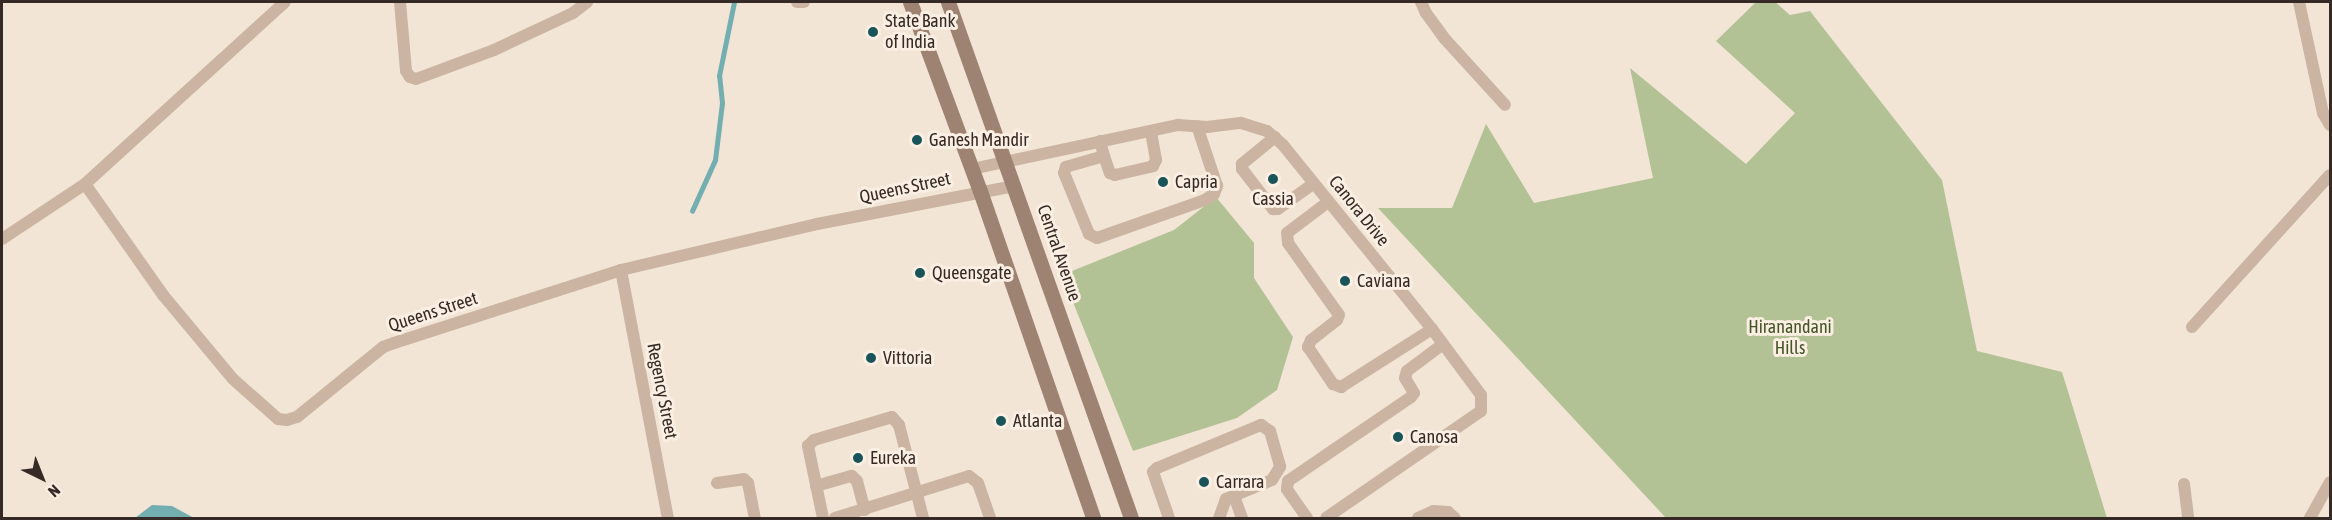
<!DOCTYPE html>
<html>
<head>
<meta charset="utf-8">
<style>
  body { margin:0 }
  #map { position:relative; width:2332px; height:520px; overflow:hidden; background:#f2e5d6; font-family:"Asap Condensed",sans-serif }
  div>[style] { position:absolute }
  .green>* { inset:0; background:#b3c295 }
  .water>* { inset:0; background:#73aeb1 }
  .stream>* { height:4.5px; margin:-2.25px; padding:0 2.25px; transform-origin:2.25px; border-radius:2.25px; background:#73aeb1 }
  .street>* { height:12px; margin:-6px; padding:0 6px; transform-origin:6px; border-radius:6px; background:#cbb4a2 }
  .secondary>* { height:15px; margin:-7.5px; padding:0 7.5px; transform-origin:7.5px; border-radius:7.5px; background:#9e8373 }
  .dots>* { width:16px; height:16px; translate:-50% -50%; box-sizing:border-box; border:3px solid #faefe2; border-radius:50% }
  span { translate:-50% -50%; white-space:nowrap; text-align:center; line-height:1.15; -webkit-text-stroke:6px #faefe2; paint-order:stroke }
  .poi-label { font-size:18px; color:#352a25 }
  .left { translate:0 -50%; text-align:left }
  .street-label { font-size:18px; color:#352a25 }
  .park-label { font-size:18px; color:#445527 }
  .frame { position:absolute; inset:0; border:3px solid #352a25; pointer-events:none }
  .north { position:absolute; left:12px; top:448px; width:60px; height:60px; -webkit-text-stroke:4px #faefe2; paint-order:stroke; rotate:137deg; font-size:16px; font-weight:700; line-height:24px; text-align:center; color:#352a25 }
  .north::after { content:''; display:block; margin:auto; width:21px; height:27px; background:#352a25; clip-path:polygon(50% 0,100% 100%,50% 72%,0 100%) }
</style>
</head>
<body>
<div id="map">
  <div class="green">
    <div style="clip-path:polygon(1756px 2px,1775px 2px,1790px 15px,1810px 11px,1942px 180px,1977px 351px,2062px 372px,2107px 518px,1666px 518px,1378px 208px,1452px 208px,1486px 124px,1534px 203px,1653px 178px,1630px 68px,1746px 164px,1795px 113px,1716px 41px)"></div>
    <div style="clip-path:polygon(1216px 197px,1254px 243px,1254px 278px,1293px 337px,1277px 390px,1237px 418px,1133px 451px,1062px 275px,1174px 230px)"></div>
  </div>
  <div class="water">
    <div style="clip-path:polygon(152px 505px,172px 506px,194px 518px,135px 518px)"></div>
  </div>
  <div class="stream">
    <div style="left:692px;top:211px;width:56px;rotate:-65.7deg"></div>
    <div style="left:715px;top:160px;width:57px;rotate:-83deg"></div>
    <div style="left:722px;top:103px;width:27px;rotate:-96deg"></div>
    <div style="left:719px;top:76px;width:76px;rotate:-78.5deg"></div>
  </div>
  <div class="street">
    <div style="left:400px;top:2px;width:69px;rotate:85deg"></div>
    <div style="left:406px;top:71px;width:7px;rotate:56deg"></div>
    <div style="left:410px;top:77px;width:6px;rotate:18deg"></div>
    <div style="left:416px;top:79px;width:83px;rotate:-20.4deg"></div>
    <div style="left:494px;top:50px;width:87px;rotate:-25.1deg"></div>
    <div style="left:573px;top:13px;width:18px;rotate:-38deg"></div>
    <div style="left:797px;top:2px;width:7px"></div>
    <div style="left:1421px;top:2px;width:12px;rotate:66deg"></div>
    <div style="left:1426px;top:13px;width:32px;rotate:54deg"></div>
    <div style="left:1445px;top:39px;width:89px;rotate:47.7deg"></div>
    <div style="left:2299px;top:2px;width:114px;rotate:77.8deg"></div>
    <div style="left:2323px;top:113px;width:14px;rotate:60deg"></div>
    <div style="left:1275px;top:137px;width:43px;rotate:140.7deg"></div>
    <div style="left:1242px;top:164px;width:5px;rotate:90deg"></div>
    <div style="left:1242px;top:169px;width:51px;rotate:52.2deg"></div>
    <div style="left:1273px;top:209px;width:5px"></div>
    <div style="left:1278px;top:209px;width:44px;rotate:-35.8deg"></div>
    <div style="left:1100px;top:141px;width:16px;rotate:75deg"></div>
    <div style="left:1104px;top:156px;width:40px;rotate:164deg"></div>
    <div style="left:1066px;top:167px;width:6px;rotate:108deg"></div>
    <div style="left:1064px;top:173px;width:66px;rotate:67.7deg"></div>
    <div style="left:1089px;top:234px;width:9px;rotate:27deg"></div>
    <div style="left:1097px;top:238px;width:114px;rotate:-19.4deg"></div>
    <div style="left:1205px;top:200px;width:11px;rotate:-34deg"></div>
    <div style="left:1214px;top:194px;width:9px;rotate:-69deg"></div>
    <div style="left:1217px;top:186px;width:63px;rotate:-108.4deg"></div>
    <div style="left:1104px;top:156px;width:18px;rotate:71deg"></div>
    <div style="left:1110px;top:173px;width:5px;rotate:22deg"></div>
    <div style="left:1115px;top:175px;width:39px;rotate:-13deg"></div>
    <div style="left:1153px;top:166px;width:7px;rotate:-63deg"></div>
    <div style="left:1156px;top:160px;width:29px;rotate:-100deg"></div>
    <div style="left:972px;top:169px;width:211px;rotate:-12.1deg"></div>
    <div style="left:1178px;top:125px;width:29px;rotate:4deg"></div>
    <div style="left:1207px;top:127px;width:34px;rotate:-7deg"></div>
    <div style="left:1241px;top:123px;width:27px;rotate:17deg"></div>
    <div style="left:1267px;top:131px;width:21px;rotate:41deg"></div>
    <div style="left:1283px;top:145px;width:237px;rotate:51deg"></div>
    <div style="left:1432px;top:329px;width:82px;rotate:53.4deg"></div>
    <div style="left:1481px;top:395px;width:16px;rotate:90deg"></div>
    <div style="left:1481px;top:411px;width:188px;rotate:145.4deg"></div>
    <div style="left:85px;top:184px;width:136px;rotate:54.9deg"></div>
    <div style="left:163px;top:295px;width:109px;rotate:50.2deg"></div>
    <div style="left:233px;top:379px;width:60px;rotate:41.6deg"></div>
    <div style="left:278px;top:419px;width:9px;rotate:6deg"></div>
    <div style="left:287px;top:420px;width:10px;rotate:-17deg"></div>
    <div style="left:297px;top:417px;width:111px;rotate:-39.1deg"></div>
    <div style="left:383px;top:347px;width:12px;rotate:-20deg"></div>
    <div style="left:394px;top:343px;width:238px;rotate:-17.8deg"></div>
    <div style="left:621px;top:270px;width:201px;rotate:-13.2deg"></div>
    <div style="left:817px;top:224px;width:201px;rotate:-10.9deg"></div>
    <div style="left:1328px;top:202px;width:51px;rotate:142.9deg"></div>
    <div style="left:1287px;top:233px;width:10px;rotate:84deg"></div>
    <div style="left:1288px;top:243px;width:88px;rotate:54.7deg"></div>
    <div style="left:1339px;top:315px;width:5px;rotate:112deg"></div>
    <div style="left:1337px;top:320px;width:33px;rotate:142deg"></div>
    <div style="left:1311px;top:340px;width:8px;rotate:113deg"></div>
    <div style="left:1308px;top:347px;width:45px;rotate:56deg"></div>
    <div style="left:1333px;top:384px;width:9px;rotate:21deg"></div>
    <div style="left:1341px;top:387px;width:108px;rotate:-32.5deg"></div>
    <div style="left:2px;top:239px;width:100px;rotate:-33.5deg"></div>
    <div style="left:85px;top:184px;width:270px;rotate:-42.3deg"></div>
    <div style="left:621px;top:270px;width:252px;rotate:79.3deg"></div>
    <div style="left:2192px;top:327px;width:205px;rotate:-47.8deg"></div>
    <div style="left:717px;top:483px;width:27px;rotate:-8deg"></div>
    <div style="left:744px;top:479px;width:6px;rotate:45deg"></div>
    <div style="left:748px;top:483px;width:36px;rotate:79deg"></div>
    <div style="left:2184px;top:484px;width:34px;rotate:83deg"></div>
    <div style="left:816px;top:486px;width:37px;rotate:-16deg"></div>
    <div style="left:852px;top:476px;width:7px;rotate:45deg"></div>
    <div style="left:857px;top:481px;width:30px;rotate:75deg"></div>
    <div style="left:1234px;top:496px;width:23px;rotate:70deg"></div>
    <div style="left:823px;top:518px;width:74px;rotate:-101.8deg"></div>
    <div style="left:808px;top:446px;width:8px;rotate:-45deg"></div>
    <div style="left:814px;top:440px;width:81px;rotate:-16.4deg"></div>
    <div style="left:892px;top:417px;width:11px;rotate:49deg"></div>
    <div style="left:899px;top:425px;width:96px;rotate:75.5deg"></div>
    <div style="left:835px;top:518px;width:140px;rotate:-17.4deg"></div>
    <div style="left:969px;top:476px;width:11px;rotate:38deg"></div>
    <div style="left:978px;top:483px;width:37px;rotate:71deg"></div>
    <div style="left:1169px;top:518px;width:49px;rotate:-109.2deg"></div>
    <div style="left:1153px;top:472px;width:6px;rotate:-45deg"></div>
    <div style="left:1157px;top:468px;width:113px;rotate:-22.5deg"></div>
    <div style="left:1261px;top:425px;width:11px;rotate:34deg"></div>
    <div style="left:1270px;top:431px;width:37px;rotate:74deg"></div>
    <div style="left:1280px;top:467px;width:15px;rotate:122deg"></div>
    <div style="left:1272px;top:480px;width:50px;rotate:157.6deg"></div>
    <div style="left:1226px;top:499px;width:20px;rotate:110deg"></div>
    <div style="left:1307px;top:518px;width:35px;rotate:-125deg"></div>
    <div style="left:1287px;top:489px;width:8px;rotate:-83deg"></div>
    <div style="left:1288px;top:481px;width:149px;rotate:-34.3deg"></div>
    <div style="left:1411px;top:397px;width:5px;rotate:-53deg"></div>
    <div style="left:1414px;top:393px;width:17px;rotate:-121deg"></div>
    <div style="left:1405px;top:378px;width:7px;rotate:-74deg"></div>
    <div style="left:1407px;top:371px;width:45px;rotate:-36.9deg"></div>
    <div style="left:1418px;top:518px;width:17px;rotate:-24deg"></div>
    <div style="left:1434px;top:511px;width:14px;rotate:4deg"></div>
    <div style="left:1448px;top:512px;width:9px;rotate:41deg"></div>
    <div style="left:2310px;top:518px;width:41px;rotate:-60.9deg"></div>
  </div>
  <div class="secondary">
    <div style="left:910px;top:2px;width:202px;rotate:69.7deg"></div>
    <div style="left:980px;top:191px;width:346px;rotate:70.9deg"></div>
    <div style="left:948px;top:2px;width:547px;rotate:70.47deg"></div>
  </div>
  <div class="dots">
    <div style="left:873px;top:32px;background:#185459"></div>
    <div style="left:917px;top:140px;background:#185459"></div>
    <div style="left:1273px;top:179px;background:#185459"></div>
    <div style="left:1163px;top:182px;background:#185459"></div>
    <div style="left:920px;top:273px;background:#185459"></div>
    <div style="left:1345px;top:281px;background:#185459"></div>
    <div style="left:871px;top:358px;background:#185459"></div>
    <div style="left:1001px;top:421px;background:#185459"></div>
    <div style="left:1398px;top:437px;background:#185459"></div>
    <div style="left:858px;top:458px;background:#185459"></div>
    <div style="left:1204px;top:482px;background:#185459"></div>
  </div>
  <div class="poi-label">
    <span class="left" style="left:885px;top:32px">State Bank<br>of India</span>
    <span class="left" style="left:929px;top:140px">Ganesh Mandir</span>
    <span class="left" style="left:1175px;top:182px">Capria</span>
    <span style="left:1273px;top:199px">Cassia</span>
    <span class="left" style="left:932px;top:273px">Queensgate</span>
    <span class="left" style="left:1357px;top:281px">Caviana</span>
    <span class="left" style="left:883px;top:358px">Vittoria</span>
    <span class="left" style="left:1013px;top:421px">Atlanta</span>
    <span class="left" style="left:1410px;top:437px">Canosa</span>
    <span class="left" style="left:870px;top:458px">Eureka</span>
    <span class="left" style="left:1216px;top:482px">Carrara</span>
  </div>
  <div class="street-label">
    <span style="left:905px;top:188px;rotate:-12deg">Queens Street</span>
    <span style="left:1359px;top:211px;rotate:51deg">Canora Drive</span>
    <span style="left:1059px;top:253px;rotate:71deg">Central Avenue</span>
    <span style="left:433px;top:312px;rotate:-18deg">Queens Street</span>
    <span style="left:662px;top:391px;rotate:79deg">Regency Street</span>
  </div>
  <div class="park-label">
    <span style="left:1790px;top:338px">Hiranandani<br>Hills</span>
  </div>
  <div class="frame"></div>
  <div class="north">N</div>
</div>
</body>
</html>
